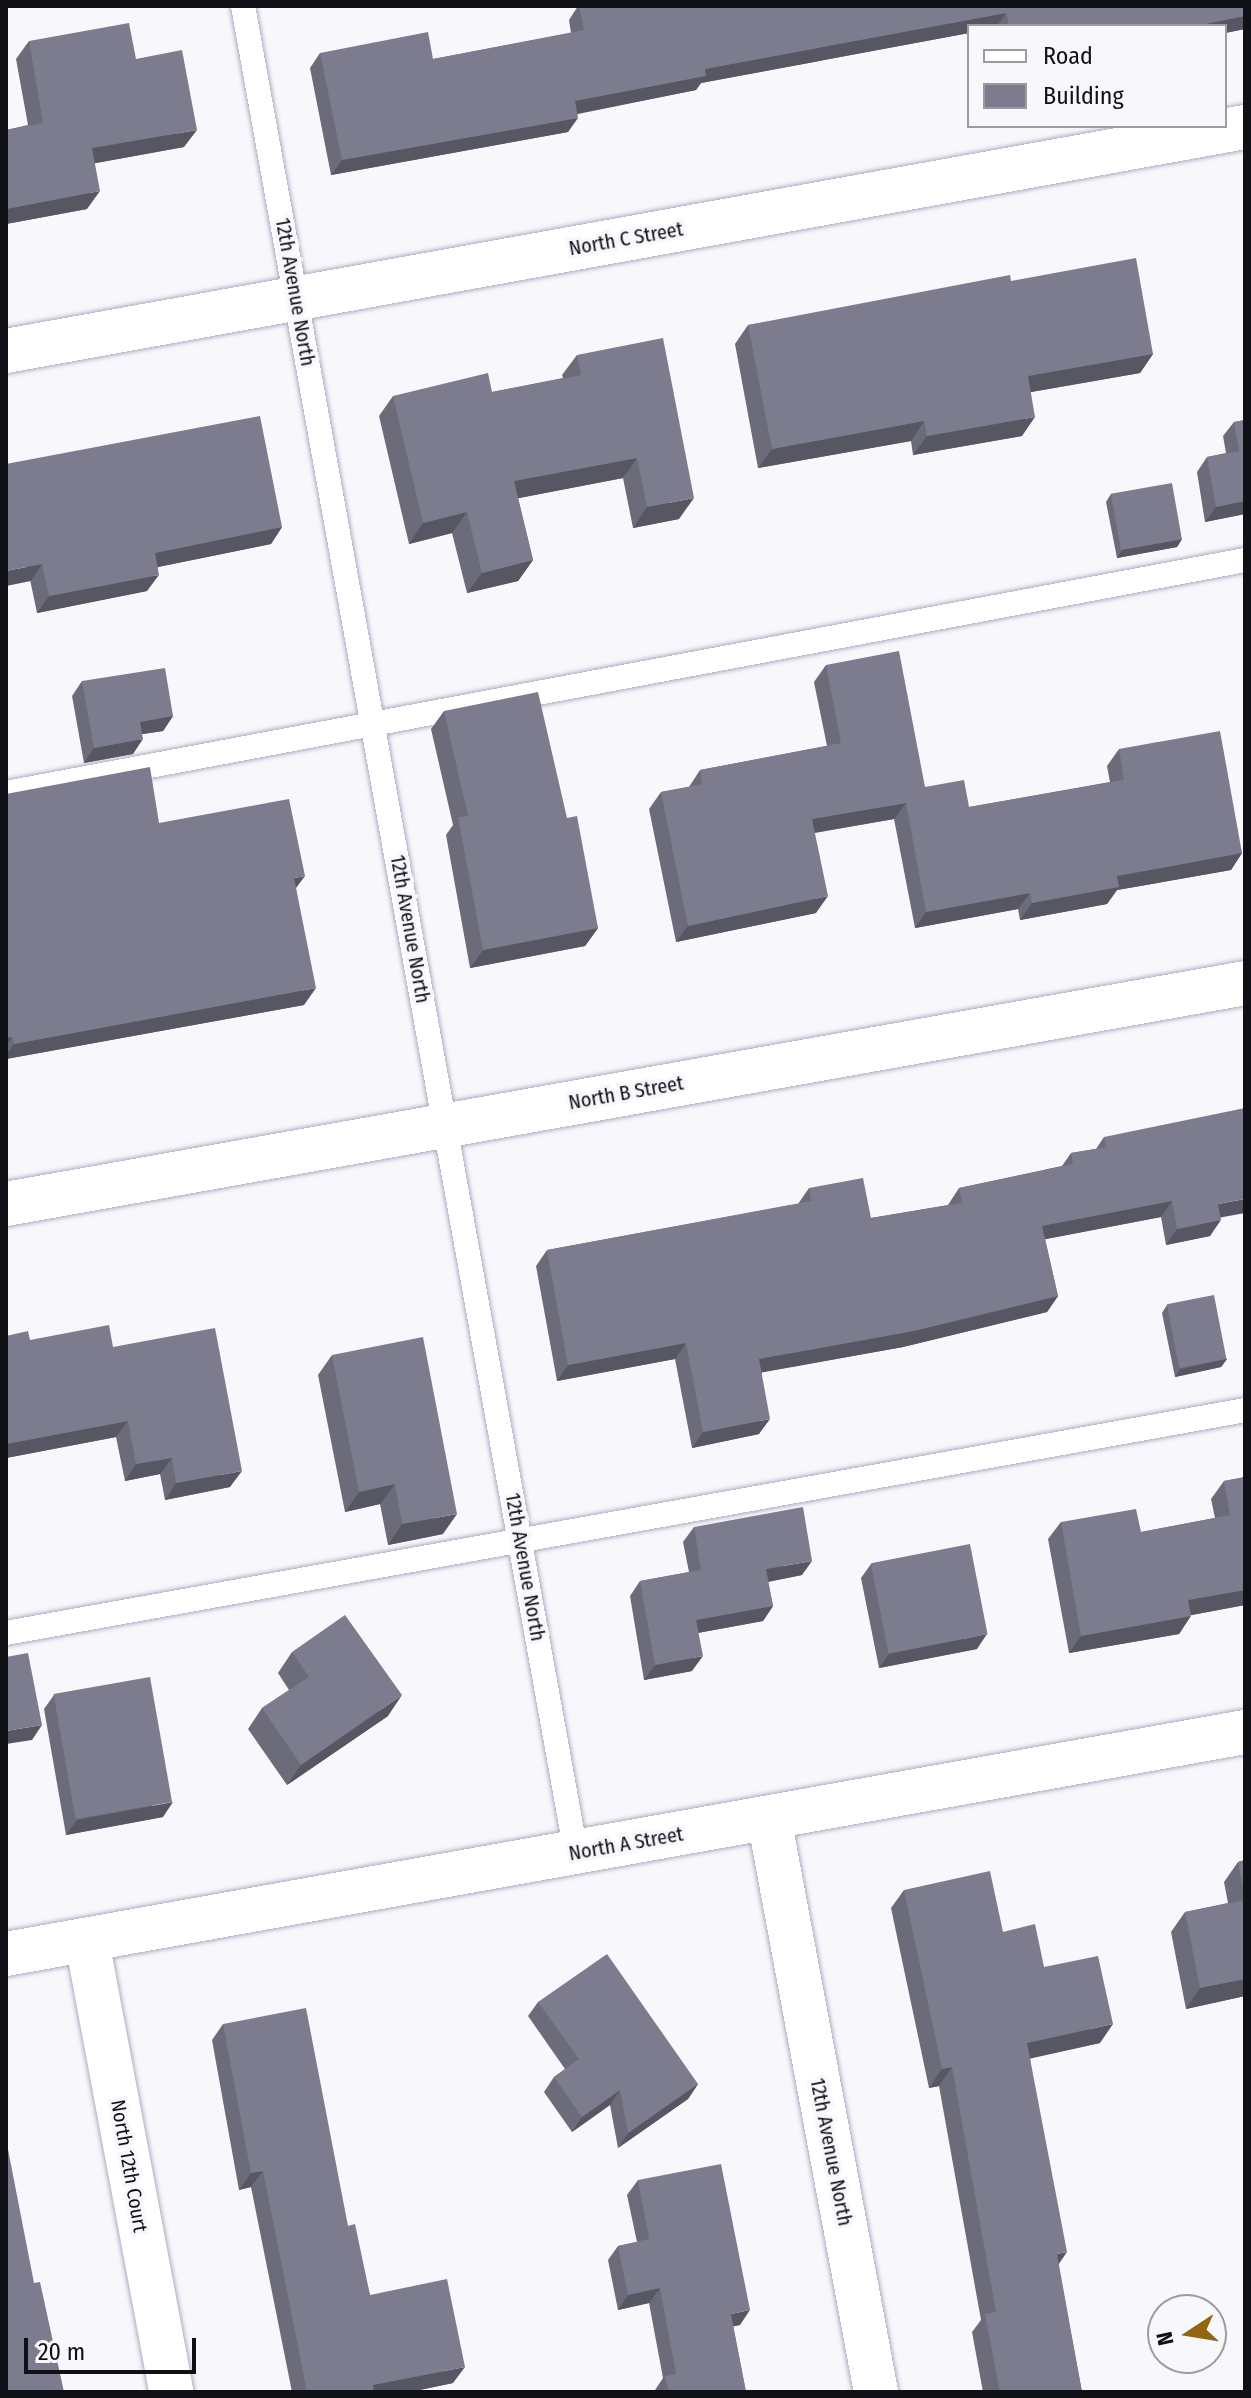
<!DOCTYPE html>
<html>
<head>
<meta charset="utf-8">
<style>
  body { margin:0 }
  #map { position:relative; width:1251px; height:2398px; overflow:hidden; background:#f7f7fc; font-family:"Fira Sans Condensed",sans-serif }
  div>[style] { position:absolute }
  .roads { filter:drop-shadow(0 0 2px #adacc0) drop-shadow(0 0 2px #adacc0) }
  .lane>* { height:24px; margin:-12px; padding:0 12px; transform-origin:12px; border-radius:12px; background:#fff }
  .street>* { height:44px; margin:-22px; padding:0 22px; transform-origin:22px; border-radius:22px; background:#fff }
  .secondary>* { height:44px; margin:-22px; padding:0 22px; transform-origin:22px; border-radius:22px; background:#fff }
  .wall>* { inset:0; background:#6b6b7a }
  .shaded-wall>* { inset:0; background:#575763 }
  .building>* { inset:0; background:#7c7c8e; transform-origin:0 0 }
  span { translate:-50% -50%; white-space:nowrap; text-align:center; line-height:1.15; -webkit-text-stroke:7px #f7f7fc; paint-order:stroke }
  .street-label { font-size:20px; color:#101017 }
  .frame { position:absolute; inset:0; border:8px solid #101017; pointer-events:none }
  .legend { position:absolute; left:967px; top:24px; width:260px; height:104px; box-sizing:border-box; background:#f7f7fc; border:2px solid #9b9ba0; margin:0; padding:10px 14px; list-style:none; font-size:24px; color:#101017 }
  .legend li { display:flex; align-items:center; gap:16px; height:40px }
  .legend b { width:40px; border:2px solid #9b9ba0 }
  .north { position:absolute; left:1147px; top:2294px; width:80px; height:80px; box-sizing:border-box; background:#f7f7fc; border:2px solid #9b9ba0; border-radius:50%; rotate:258deg; font-size:22px; font-weight:700; line-height:32px; text-align:center; color:#101017 }
  .north::after { content:''; display:block; margin:auto; width:28px; height:36px; background:#926510; clip-path:polygon(50% 0,100% 100%,50% 72%,0 100%) }
  .scale { position:absolute; left:24px; top:2338px; width:172px; height:36px; box-sizing:border-box; border:4px solid #101017; border-top:0; padding-left:10px; font-size:24px; line-height:28px; white-space:nowrap; color:#101017; -webkit-text-stroke:6px #f7f7fc; paint-order:stroke }
</style>
</head>
<body>
<div id="map">
  <div class="roads">
    <div class="lane">
      <div style="left:243px;top:6px;width:1877px;rotate:79.78deg"></div>
      <div style="left:6px;top:793px;width:1261px;rotate:-10.65deg"></div>
      <div style="left:6px;top:1633px;width:1259px;rotate:-10.2deg"></div>
    </div>
    <div class="street">
      <div style="left:6px;top:351px;width:1259px;rotate:-10.25deg"></div>
      <div style="left:6px;top:1204px;width:1259px;rotate:-10.11deg"></div>
      <div style="left:769px;top:1818px;width:584px;rotate:79.44deg"></div>
      <div style="left:87px;top:1941px;width:459px;rotate:79.4deg"></div>
    </div>
    <div class="secondary">
      <div style="left:6px;top:1954px;width:1259px;rotate:-10.16deg"></div>
    </div>
  </div>
  <div class="wall">
    <div style="clip-path:polygon(578px 6px,1245px 6px,1245px 29px,1225px 33px,1225px 26px,969px 26px,969px 33px,701px 83px,696px 90px,578px 114px,568px 132px,331px 175px,310px 68px,320px 53px,433px 59px,571px 33px,569px 20px)"></div>
    <div style="clip-path:polygon(29px 41px,136px 59px,184px 147px,95px 163px,87px 209px,6px 224px,6px 130px,28px 125px,16px 59px)"></div>
    <div style="clip-path:polygon(1011px 281px,1153px 354px,1140px 373px,1031px 392px,1022px 436px,913px 455px,911px 441px,758px 468px,735px 344px,748px 325px)"></div>
    <div style="clip-path:polygon(577px 355px,679px 519px,633px 528px,623px 478px,518px 498px,533px 560px,518px 581px,467px 593px,452px 533px,409px 544px,379px 416px,393px 396px,492px 392px,563px 378px,562px 375px)"></div>
    <div style="clip-path:polygon(1245px 420px,1245px 514px,1205px 522px,1197px 472px,1207px 457px,1226px 453px,1223px 436px,1234px 422px)"></div>
    <div style="clip-path:polygon(6px 464px,282px 527px,271px 544px,158px 567px,147px 591px,37px 613px)"></div>
    <div style="clip-path:polygon(1111px 494px,1182px 539px,1177px 547px,1117px 558px,1106px 502px)"></div>
    <div style="clip-path:polygon(826px 665px,925px 787px,969px 807px,1110px 782px,1107px 766px,1119px 749px,1242px 853px,1231px 870px,1117px 890px,1107px 904px,1020px 920px,1018px 909px,915px 928px,894px 819px,815px 833px,816px 913px,676px 942px,649px 809px,661px 792px,689px 787px,700px 770px,827px 746px,814px 682px)"></div>
    <div style="clip-path:polygon(82px 681px,173px 716px,163px 731px,142px 734px,133px 754px,84px 763px,72px 696px)"></div>
    <div style="clip-path:polygon(444px 711px,567px 818px,598px 928px,585px 946px,470px 968px,446px 835px,453px 825px,431px 729px)"></div>
    <div style="clip-path:polygon(6px 794px,159px 823px,296px 888px,304px 1005px,6px 1059px)"></div>
    <div style="clip-path:polygon(1104px 1137px,1221px 1217px,1210px 1236px,1166px 1245px,1161px 1217px,1045px 1239px,1058px 1296px,1047px 1312px,903px 1347px,762px 1372px,759px 1434px,692px 1448px,675px 1359px,557px 1381px,536px 1266px,547px 1250px,798px 1204px,809px 1188px,871px 1218px,948px 1205px,959px 1188px,1062px 1166px,1071px 1153px,1096px 1149px)"></div>
    <div style="clip-path:polygon(1167px 1305px,1227px 1359px,1221px 1367px,1175px 1377px,1162px 1313px)"></div>
    <div style="clip-path:polygon(6px 1336px,30px 1340px,113px 1347px,230px 1487px,165px 1500px,160px 1474px,125px 1481px,116px 1437px,6px 1458px)"></div>
    <div style="clip-path:polygon(332px 1355px,443px 1534px,388px 1545px,380px 1504px,345px 1512px,318px 1375px)"></div>
    <div style="clip-path:polygon(1245px 1477px,1245px 1605px,1191px 1615px,1179px 1634px,1069px 1653px,1048px 1539px,1061px 1522px,1141px 1532px,1215px 1518px,1211px 1499px,1224px 1481px)"></div>
    <div style="clip-path:polygon(694px 1527px,802px 1575px,768px 1582px,773px 1606px,763px 1621px,698px 1633px,692px 1671px,644px 1680px,630px 1596px,640px 1581px,689px 1572px,683px 1542px)"></div>
    <div style="clip-path:polygon(871px 1564px,977px 1649px,879px 1668px,861px 1578px)"></div>
    <div style="clip-path:polygon(292px 1652px,388px 1716px,287px 1785px,248px 1729px,262px 1708px,289px 1690px,278px 1673px)"></div>
    <div style="clip-path:polygon(54px 1695px,163px 1817px,66px 1835px,44px 1709px)"></div>
    <div style="clip-path:polygon(1245px 1860px,1245px 1996px,1186px 2009px,1171px 1932px,1185px 1912px,1228px 1903px,1224px 1882px,1238px 1862px)"></div>
    <div style="clip-path:polygon(904px 1890px,1003px 1932px,1044px 1967px,1100px 2043px,1030px 2058px,1058px 2264px,1082px 2392px,983px 2392px,972px 2332px,981px 2320px,939px 2086px,929px 2088px,891px 1908px)"></div>
    <div style="clip-path:polygon(538px 2002px,698px 2084px,688px 2099px,618px 2148px,610px 2105px,572px 2132px,544px 2092px,554px 2077px,565px 2069px,528px 2016px)"></div>
    <div style="clip-path:polygon(223px 2024px,348px 2226px,370px 2295px,453px 2383px,410px 2392px,292px 2392px,251px 2187px,239px 2190px,212px 2040px)"></div>
    <div style="clip-path:polygon(638px 2180px,740px 2325px,733px 2326px,746px 2392px,656px 2392px,655px 2390px,663px 2378px,649px 2303px,618px 2310px,608px 2260px,618px 2246px,637px 2242px,627px 2195px)"></div>
  </div>
  <div class="shaded-wall">
    <div style="clip-path:polygon(1006px 13px,997px 26px,969px 26px,969px 33px,701px 83px,696px 90px,565px 116px,575px 101px,705px 69px)"></div>
    <div style="clip-path:polygon(1245px 16px,1245px 29px,1225px 33px,1225px 26px,1195px 26px)"></div>
    <div style="clip-path:polygon(578px 118px,568px 132px,331px 175px,342px 160px)"></div>
    <div style="clip-path:polygon(197px 130px,184px 147px,80px 166px,92px 148px)"></div>
    <div style="clip-path:polygon(100px 191px,87px 209px,6px 224px,6px 209px)"></div>
    <div style="clip-path:polygon(1153px 354px,1140px 373px,1014px 395px,1028px 376px)"></div>
    <div style="clip-path:polygon(1035px 417px,1022px 436px,913px 455px,927px 436px)"></div>
    <div style="clip-path:polygon(924px 421px,911px 441px,758px 468px,772px 449px)"></div>
    <div style="clip-path:polygon(637px 458px,623px 478px,499px 502px,514px 481px)"></div>
    <div style="clip-path:polygon(694px 498px,679px 519px,633px 528px,647px 507px)"></div>
    <div style="clip-path:polygon(1245px 501px,1245px 514px,1205px 522px,1216px 507px)"></div>
    <div style="clip-path:polygon(467px 512px,452px 533px,409px 544px,423px 523px)"></div>
    <div style="clip-path:polygon(282px 527px,271px 544px,143px 570px,155px 553px)"></div>
    <div style="clip-path:polygon(1182px 539px,1177px 547px,1117px 558px,1122px 550px)"></div>
    <div style="clip-path:polygon(533px 560px,518px 581px,467px 593px,482px 573px)"></div>
    <div style="clip-path:polygon(42px 564px,31px 581px,6px 586px,6px 571px)"></div>
    <div style="clip-path:polygon(159px 575px,147px 591px,37px 613px,49px 596px)"></div>
    <div style="clip-path:polygon(173px 716px,163px 731px,130px 736px,140px 722px)"></div>
    <div style="clip-path:polygon(143px 739px,133px 754px,84px 763px,94px 748px)"></div>
    <div style="clip-path:polygon(906px 803px,894px 819px,800px 835px,812px 819px)"></div>
    <div style="clip-path:polygon(1242px 853px,1231px 870px,1117px 890px,1107px 904px,1020px 920px,1032px 903px,1117px 876px)"></div>
    <div style="clip-path:polygon(305px 876px,293px 892px,294px 878px)"></div>
    <div style="clip-path:polygon(1030px 893px,1018px 909px,915px 928px,926px 912px)"></div>
    <div style="clip-path:polygon(828px 896px,816px 913px,676px 942px,688px 926px)"></div>
    <div style="clip-path:polygon(598px 928px,585px 946px,470px 968px,483px 950px)"></div>
    <div style="clip-path:polygon(316px 988px,304px 1005px,6px 1059px,6px 1055px,14px 1044px)"></div>
    <div style="clip-path:polygon(12px 1037px,6px 1046px,6px 1038px)"></div>
    <div style="clip-path:polygon(1245px 1199px,1245px 1213px,1207px 1220px,1218px 1204px)"></div>
    <div style="clip-path:polygon(1172px 1201px,1161px 1217px,1031px 1242px,1042px 1226px)"></div>
    <div style="clip-path:polygon(1221px 1220px,1210px 1236px,1166px 1245px,1177px 1229px)"></div>
    <div style="clip-path:polygon(1058px 1296px,1047px 1312px,903px 1347px,748px 1375px,759px 1359px)"></div>
    <div style="clip-path:polygon(686px 1343px,675px 1359px,557px 1381px,568px 1365px)"></div>
    <div style="clip-path:polygon(1227px 1359px,1221px 1367px,1175px 1377px,1180px 1369px)"></div>
    <div style="clip-path:polygon(770px 1419px,759px 1434px,692px 1448px,703px 1432px)"></div>
    <div style="clip-path:polygon(128px 1421px,116px 1437px,6px 1458px,6px 1444px)"></div>
    <div style="clip-path:polygon(172px 1458px,160px 1474px,125px 1481px,136px 1464px)"></div>
    <div style="clip-path:polygon(242px 1471px,230px 1487px,165px 1500px,176px 1483px)"></div>
    <div style="clip-path:polygon(395px 1484px,380px 1504px,345px 1512px,359px 1492px)"></div>
    <div style="clip-path:polygon(457px 1514px,443px 1534px,388px 1545px,402px 1524px)"></div>
    <div style="clip-path:polygon(812px 1561px,802px 1575px,756px 1584px,766px 1569px)"></div>
    <div style="clip-path:polygon(1245px 1590px,1245px 1605px,1176px 1618px,1188px 1600px)"></div>
    <div style="clip-path:polygon(773px 1606px,763px 1621px,686px 1635px,696px 1620px)"></div>
    <div style="clip-path:polygon(1191px 1616px,1179px 1634px,1069px 1653px,1081px 1636px)"></div>
    <div style="clip-path:polygon(987px 1634px,977px 1649px,879px 1668px,889px 1654px)"></div>
    <div style="clip-path:polygon(703px 1656px,692px 1671px,644px 1680px,655px 1665px)"></div>
    <div style="clip-path:polygon(402px 1695px,388px 1716px,287px 1785px,301px 1765px)"></div>
    <div style="clip-path:polygon(42px 1725px,32px 1740px,6px 1744px,6px 1731px)"></div>
    <div style="clip-path:polygon(173px 1802px,163px 1817px,66px 1835px,77px 1820px)"></div>
    <div style="clip-path:polygon(1245px 1979px,1245px 1996px,1186px 2009px,1200px 1988px)"></div>
    <div style="clip-path:polygon(1113px 2024px,1100px 2043px,1015px 2062px,1027px 2043px)"></div>
    <div style="clip-path:polygon(952px 2067px,939px 2086px,929px 2088px,942px 2069px)"></div>
    <div style="clip-path:polygon(698px 2084px,688px 2099px,618px 2148px,628px 2133px)"></div>
    <div style="clip-path:polygon(620px 2090px,610px 2105px,572px 2132px,582px 2117px)"></div>
    <div style="clip-path:polygon(263px 2171px,251px 2187px,239px 2190px,251px 2173px)"></div>
    <div style="clip-path:polygon(1067px 2252px,1054px 2271px,1057px 2254px)"></div>
    <div style="clip-path:polygon(660px 2288px,649px 2303px,618px 2310px,628px 2295px)"></div>
    <div style="clip-path:polygon(750px 2310px,740px 2325px,721px 2329px,731px 2314px)"></div>
    <div style="clip-path:polygon(465px 2367px,453px 2383px,410px 2392px,368px 2392px,373px 2385px)"></div>
  </div>
  <div class="building">
    <div style="clip-path:polygon(579px 6px,1245px 6px,1245px 16px,1195px 26px,1009px 26px,1006px 13px,705px 69px,706px 76px,575px 101px,578px 118px,342px 160px,320px 53px,428px 32px,433px 59px,584px 30px)"></div>
    <div style="clip-path:polygon(129px 23px,136px 59px,182px 50px,197px 130px,92px 148px,100px 191px,6px 209px,6px 130px,43px 123px,29px 41px)"></div>
    <div style="clip-path:polygon(1136px 258px,1153px 354px,1028px 376px,1035px 417px,927px 436px,924px 421px,772px 449px,748px 325px,1010px 275px,1011px 281px)"></div>
    <div style="clip-path:polygon(663px 338px,694px 498px,647px 507px,637px 458px,514px 481px,533px 560px,482px 573px,467px 512px,423px 523px,393px 396px,488px 373px,492px 392px,581px 375px,577px 355px)"></div>
    <div style="clip-path:polygon(260px 416px,282px 527px,155px 553px,159px 575px,49px 596px,42px 564px,6px 571px,6px 464px)"></div>
    <div style="clip-path:polygon(1245px 420px,1245px 501px,1216px 507px,1207px 457px,1239px 451px,1234px 422px)"></div>
    <div style="left:1172px;top:483px;width:57px;height:62px;rotate:80deg"></div>
    <div style="clip-path:polygon(899px 651px,925px 787px,964px 780px,969px 807px,1124px 780px,1119px 749px,1220px 731px,1242px 853px,1117px 876px,1119px 887px,1032px 903px,1030px 893px,926px 912px,906px 803px,812px 819px,828px 896px,688px 926px,661px 792px,702px 784px,700px 770px,841px 743px,826px 665px)"></div>
    <div style="clip-path:polygon(165px 668px,173px 716px,140px 722px,143px 739px,94px 748px,82px 681px)"></div>
    <div style="clip-path:polygon(538px 692px,567px 818px,577px 816px,598px 928px,483px 950px,458px 817px,468px 816px,444px 711px)"></div>
    <div style="clip-path:polygon(150px 767px,159px 823px,289px 799px,305px 876px,294px 878px,316px 988px,14px 1044px,12px 1037px,6px 1038px,6px 794px)"></div>
    <div style="clip-path:polygon(1245px 1108px,1245px 1199px,1218px 1204px,1221px 1220px,1177px 1229px,1172px 1201px,1042px 1226px,1058px 1296px,914px 1331px,759px 1359px,770px 1419px,703px 1432px,686px 1343px,568px 1365px,547px 1250px,811px 1201px,809px 1188px,863px 1178px,871px 1218px,962px 1203px,959px 1188px,1073px 1164px,1071px 1153px,1106px 1147px,1104px 1137px)"></div>
    <div style="left:1214px;top:1295px;width:65px;height:48px;rotate:79deg"></div>
    <div style="clip-path:polygon(109px 1325px,113px 1347px,215px 1328px,242px 1471px,176px 1483px,172px 1458px,136px 1464px,128px 1421px,6px 1444px,6px 1336px,28px 1331px,30px 1340px)"></div>
    <div style="clip-path:polygon(423px 1337px,457px 1514px,402px 1524px,395px 1484px,359px 1492px,332px 1355px)"></div>
    <div style="clip-path:polygon(1245px 1477px,1245px 1590px,1188px 1600px,1191px 1616px,1081px 1636px,1061px 1522px,1136px 1509px,1141px 1532px,1230px 1515px,1224px 1481px)"></div>
    <div style="clip-path:polygon(803px 1507px,812px 1561px,766px 1569px,773px 1606px,696px 1620px,703px 1656px,655px 1665px,640px 1581px,701px 1570px,694px 1527px)"></div>
    <div style="left:970px;top:1544px;width:92px;height:101px;rotate:79deg"></div>
    <div style="clip-path:polygon(345px 1615px,402px 1695px,301px 1765px,262px 1708px,309px 1677px,292px 1652px)"></div>
    <div style="clip-path:polygon(28px 1653px,42px 1725px,6px 1731px,6px 1657px)"></div>
    <div style="left:150px;top:1677px;width:127px;height:98px;rotate:80deg"></div>
    <div style="clip-path:polygon(1245px 1860px,1245px 1899px,1238px 1862px)"></div>
    <div style="clip-path:polygon(990px 1871px,1003px 1932px,1035px 1924px,1044px 1967px,1098px 1956px,1113px 2024px,1027px 2043px,1067px 2252px,1057px 2254px,1082px 2392px,1000px 2392px,985px 2314px,996px 2312px,952px 2067px,942px 2069px,904px 1890px)"></div>
    <div style="clip-path:polygon(1245px 1900px,1245px 1979px,1200px 1988px,1185px 1912px)"></div>
    <div style="clip-path:polygon(607px 1954px,698px 2084px,628px 2133px,620px 2090px,582px 2117px,554px 2077px,579px 2059px,538px 2002px)"></div>
    <div style="clip-path:polygon(306px 2008px,348px 2226px,355px 2224px,370px 2295px,447px 2279px,465px 2367px,373px 2385px,374px 2392px,307px 2392px,263px 2171px,251px 2173px,223px 2024px)"></div>
    <div style="clip-path:polygon(6px 2139px,34px 2283px,40px 2282px,64px 2392px,6px 2392px)"></div>
    <div style="clip-path:polygon(721px 2164px,750px 2310px,731px 2314px,746px 2392px,669px 2392px,665px 2376px,676px 2374px,660px 2288px,628px 2295px,618px 2246px,649px 2239px,638px 2180px)"></div>
  </div>
  <div class="street-label">
    <span style="left:626px;top:239px;rotate:-10deg">North C Street</span>
    <span style="left:295px;top:292px;rotate:80deg">12th Avenue North</span>
    <span style="left:410px;top:929px;rotate:80deg">12th Avenue North</span>
    <span style="left:626px;top:1093px;rotate:-10deg">North B Street</span>
    <span style="left:525px;top:1567px;rotate:80deg">12th Avenue North</span>
    <span style="left:626px;top:1844px;rotate:-10deg">North A Street</span>
    <span style="left:831px;top:2152px;rotate:79deg">12th Avenue North</span>
    <span style="left:129px;top:2166px;rotate:80deg">North 12th Court</span>
  </div>
  <div class="frame"></div>
  <ul class="legend">
  <li><b style="height:10px;background:#fff"></b>Road</li>
  <li><b style="height:22px;background:#7c7c8e"></b>Building</li>
  </ul>
  <div class="north">N</div>
  <div class="scale">20 m</div>
</div>
</body>
</html>
